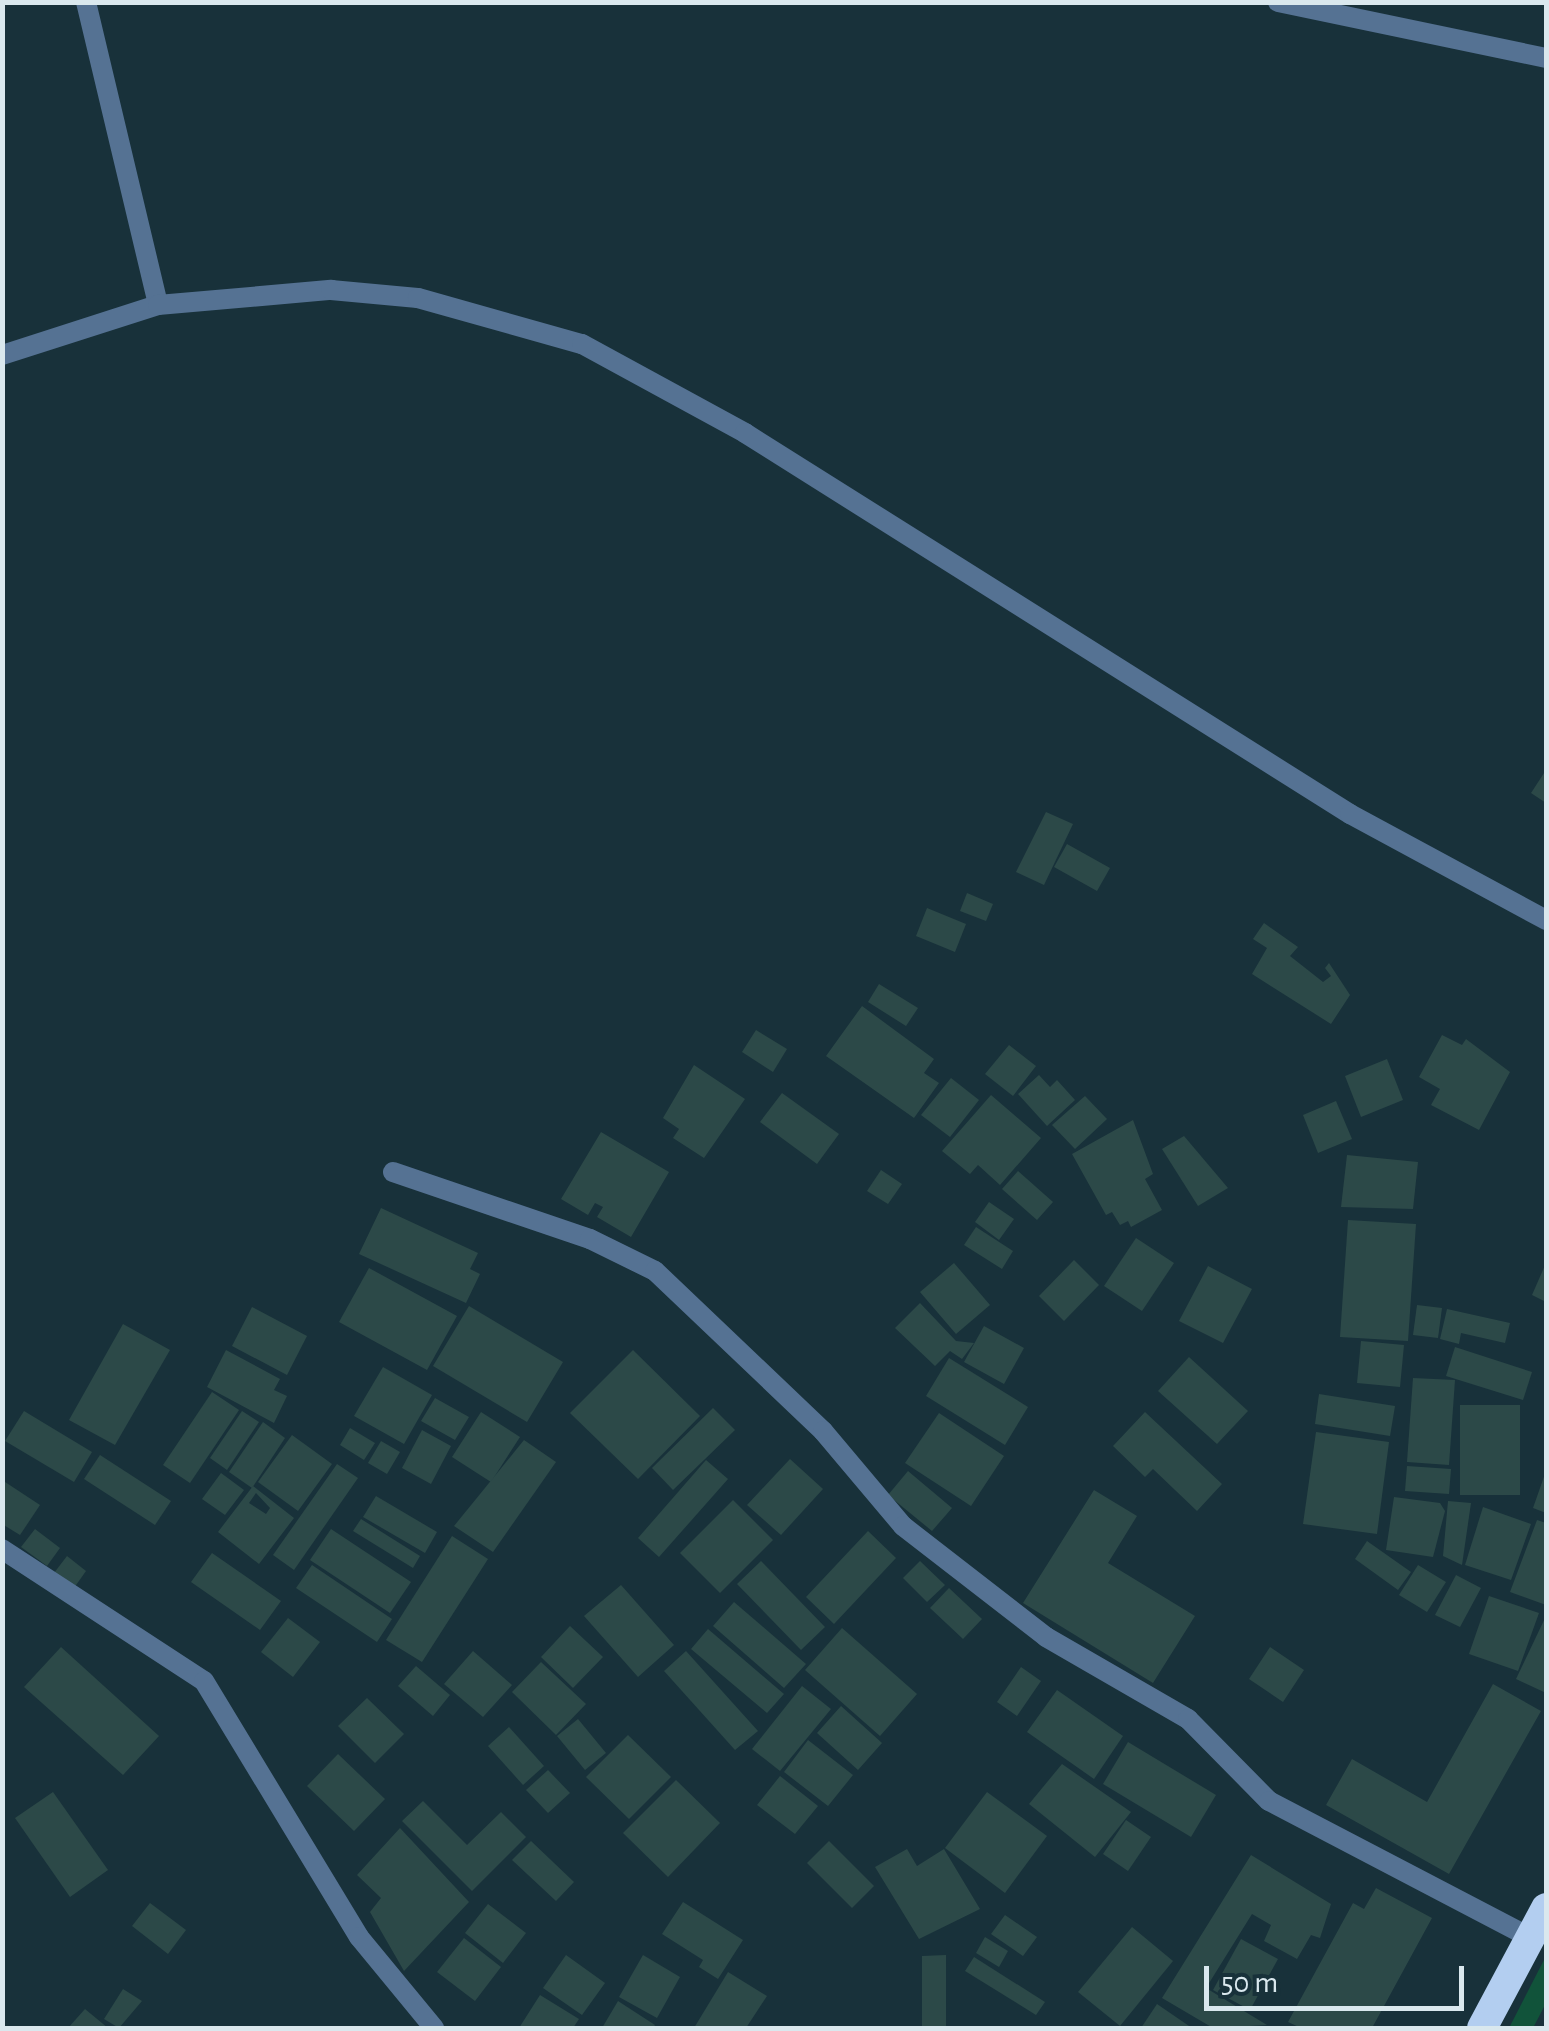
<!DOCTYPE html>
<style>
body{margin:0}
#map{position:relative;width:1549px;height:2031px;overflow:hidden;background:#18313a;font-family:"Alegreya Sans",sans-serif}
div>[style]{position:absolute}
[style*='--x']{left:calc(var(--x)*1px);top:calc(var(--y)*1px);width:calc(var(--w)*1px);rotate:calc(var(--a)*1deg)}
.green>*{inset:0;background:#11533a}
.building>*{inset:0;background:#2c4948}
.street>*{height:20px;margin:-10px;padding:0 10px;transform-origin:10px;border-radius:10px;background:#557293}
.highway>*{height:30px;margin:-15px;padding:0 15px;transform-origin:15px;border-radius:15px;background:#b3cef0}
span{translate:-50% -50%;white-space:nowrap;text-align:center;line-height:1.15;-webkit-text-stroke:8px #18313a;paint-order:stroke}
.frame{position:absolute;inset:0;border:5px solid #dae8ee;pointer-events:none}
.scale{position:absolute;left:1204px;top:1966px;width:260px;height:45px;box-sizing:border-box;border:5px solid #dae8ee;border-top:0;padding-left:12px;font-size:30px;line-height:35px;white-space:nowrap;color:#dae8ee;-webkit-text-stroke:8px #18313a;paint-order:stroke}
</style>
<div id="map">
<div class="green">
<i style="clip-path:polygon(1546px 1956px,1546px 2003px,1533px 2028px,1509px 2028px)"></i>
</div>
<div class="building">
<i style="clip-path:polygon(1546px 770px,1546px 803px,1531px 793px)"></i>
<i style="clip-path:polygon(1046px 812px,1073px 824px,1044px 885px,1016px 872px)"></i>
<i style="clip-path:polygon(1067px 844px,1110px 868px,1097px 891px,1054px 867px)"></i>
<i style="clip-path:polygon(967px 893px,993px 904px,986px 921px,960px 911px)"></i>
<i style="clip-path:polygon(927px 908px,966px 924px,955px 952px,916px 936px)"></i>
<i style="clip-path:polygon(1264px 923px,1298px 947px,1290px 956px,1323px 982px,1331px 976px,1325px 968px,1329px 963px,1350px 995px,1331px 1024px,1252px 974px,1267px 948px,1253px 939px)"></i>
<i style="clip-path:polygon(879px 984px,918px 1008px,906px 1026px,868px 1002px)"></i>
<i style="clip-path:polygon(862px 1006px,934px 1059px,924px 1073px,939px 1083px,914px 1118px,826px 1056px)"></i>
<i style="clip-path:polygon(756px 1030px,787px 1049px,773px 1072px,742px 1052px)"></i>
<i style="clip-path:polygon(1442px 1035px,1462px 1045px,1466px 1039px,1510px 1072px,1479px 1130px,1431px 1105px,1440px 1089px,1419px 1077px)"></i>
<i style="clip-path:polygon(1009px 1045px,1036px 1066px,1013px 1096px,985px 1074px)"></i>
<i style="clip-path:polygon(1387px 1059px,1403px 1100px,1361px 1117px,1345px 1076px)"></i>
<i style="clip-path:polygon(694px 1065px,745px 1099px,704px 1158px,673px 1138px,679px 1129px,663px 1118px)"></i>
<i style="clip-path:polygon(1039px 1075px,1050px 1087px,1057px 1080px,1075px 1100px,1047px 1126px,1018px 1094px)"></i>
<i style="clip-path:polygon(951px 1078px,979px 1100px,950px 1137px,921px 1115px)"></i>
<i style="clip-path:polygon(782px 1093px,839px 1134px,817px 1164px,760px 1122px)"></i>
<i style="clip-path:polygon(991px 1095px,1041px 1138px,1000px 1185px,978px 1165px,970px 1174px,942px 1151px)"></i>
<i style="clip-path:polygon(1085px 1096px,1107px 1119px,1075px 1149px,1052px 1125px)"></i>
<i style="clip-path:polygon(1336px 1101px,1352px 1139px,1318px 1153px,1303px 1115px)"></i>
<i style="clip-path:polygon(1133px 1120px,1153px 1174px,1145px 1179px,1162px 1210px,1131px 1227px,1128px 1221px,1120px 1225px,1112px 1212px,1106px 1215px,1072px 1154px)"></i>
<i style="clip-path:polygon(601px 1132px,669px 1172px,631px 1237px,597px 1217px,603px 1207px,595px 1203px,588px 1215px,561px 1199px)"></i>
<i style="clip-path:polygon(1184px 1136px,1228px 1188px,1198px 1206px,1162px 1149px)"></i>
<i style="clip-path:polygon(1347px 1155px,1418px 1162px,1413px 1209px,1341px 1207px)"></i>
<i style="clip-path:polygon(881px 1170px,902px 1184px,888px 1204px,867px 1191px)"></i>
<i style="clip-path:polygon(1018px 1171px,1053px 1202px,1037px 1220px,1002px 1189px)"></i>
<i style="clip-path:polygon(989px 1202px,1014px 1219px,999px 1240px,975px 1222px)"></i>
<i style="clip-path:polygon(381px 1208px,478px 1253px,470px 1269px,480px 1274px,466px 1303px,359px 1254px)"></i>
<i style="clip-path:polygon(1348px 1220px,1416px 1224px,1408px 1341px,1340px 1337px)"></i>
<i style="clip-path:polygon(976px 1227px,1013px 1251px,1002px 1269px,964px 1245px)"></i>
<i style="clip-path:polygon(1136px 1238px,1174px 1263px,1142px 1311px,1104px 1286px)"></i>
<i style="clip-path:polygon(1074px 1260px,1099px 1285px,1064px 1321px,1039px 1296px)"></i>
<i style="clip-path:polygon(954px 1263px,990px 1305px,956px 1334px,920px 1292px)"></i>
<i style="clip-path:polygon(1546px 1263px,1546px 1302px,1532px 1295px)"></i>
<i style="clip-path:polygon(1208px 1266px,1252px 1289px,1223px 1343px,1179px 1321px)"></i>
<i style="clip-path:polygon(369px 1268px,457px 1316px,427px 1370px,339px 1322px)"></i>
<i style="clip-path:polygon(920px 1303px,956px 1341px,974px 1343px,962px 1359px,950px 1351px,935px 1366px,895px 1328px)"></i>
<i style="clip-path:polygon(1417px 1305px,1442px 1308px,1438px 1338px,1413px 1335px)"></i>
<i style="clip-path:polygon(469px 1306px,563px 1362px,527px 1422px,433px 1366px)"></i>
<i style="clip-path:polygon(252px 1307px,307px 1336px,287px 1375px,232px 1346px)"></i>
<i style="clip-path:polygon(1447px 1309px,1510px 1323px,1505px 1343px,1461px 1333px,1459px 1344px,1440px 1339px)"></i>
<i style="clip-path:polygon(123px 1324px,170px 1350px,115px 1445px,69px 1420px)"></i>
<i style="clip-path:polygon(984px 1326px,1024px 1348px,1004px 1384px,964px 1362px)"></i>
<i style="clip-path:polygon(1361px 1341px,1404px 1345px,1400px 1387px,1357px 1383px)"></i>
<i style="clip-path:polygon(1455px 1347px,1532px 1372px,1523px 1400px,1446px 1376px)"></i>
<i style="clip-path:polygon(226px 1350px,280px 1379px,274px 1390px,287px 1396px,274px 1423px,207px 1387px)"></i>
<i style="clip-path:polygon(633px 1350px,700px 1416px,638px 1479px,570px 1413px)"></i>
<i style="clip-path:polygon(1189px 1357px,1248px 1411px,1217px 1444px,1158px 1391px)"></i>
<i style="clip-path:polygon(949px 1358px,1028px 1407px,1005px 1445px,926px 1396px)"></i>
<i style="clip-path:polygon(383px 1367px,432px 1395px,404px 1444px,354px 1416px)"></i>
<i style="clip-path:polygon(1413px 1378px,1455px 1380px,1449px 1465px,1407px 1462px)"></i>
<i style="clip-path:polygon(212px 1392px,239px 1410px,190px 1483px,163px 1465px)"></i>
<i style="clip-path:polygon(1319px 1394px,1395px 1406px,1390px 1436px,1315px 1424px)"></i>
<i style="clip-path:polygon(435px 1398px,469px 1417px,455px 1440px,421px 1421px)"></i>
<i style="clip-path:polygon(1460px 1405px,1520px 1405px,1520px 1495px,1460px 1495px)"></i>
<i style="clip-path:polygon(713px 1408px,735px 1430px,673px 1490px,652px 1468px)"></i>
<i style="clip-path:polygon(24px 1411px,92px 1452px,74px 1482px,5px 1441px)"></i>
<i style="clip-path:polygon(242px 1411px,259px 1422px,227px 1470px,210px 1458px)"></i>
<i style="clip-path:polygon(481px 1412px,520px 1437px,491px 1482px,452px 1457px)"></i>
<i style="clip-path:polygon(1145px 1412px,1222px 1484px,1197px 1511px,1153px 1469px,1145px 1477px,1113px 1446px)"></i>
<i style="clip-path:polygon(939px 1413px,1004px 1456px,971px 1506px,905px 1463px)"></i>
<i style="clip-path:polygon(263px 1422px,285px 1438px,252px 1488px,229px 1472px)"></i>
<i style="clip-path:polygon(350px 1428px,375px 1443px,364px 1460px,340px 1445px)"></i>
<i style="clip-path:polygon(422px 1430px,451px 1446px,431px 1484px,402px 1468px)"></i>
<i style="clip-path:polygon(1316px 1432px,1389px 1442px,1377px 1534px,1303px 1524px)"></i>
<i style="clip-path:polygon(292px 1435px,332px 1464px,298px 1511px,258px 1482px)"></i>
<i style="clip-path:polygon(524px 1440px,556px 1462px,493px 1552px,454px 1526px)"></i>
<i style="clip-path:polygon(381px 1441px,400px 1452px,387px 1474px,368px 1463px)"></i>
<i style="clip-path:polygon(100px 1455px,171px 1501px,155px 1525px,84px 1479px)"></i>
<i style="clip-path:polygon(790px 1459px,823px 1489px,781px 1535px,747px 1505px)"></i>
<i style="clip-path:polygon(706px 1460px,728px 1479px,659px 1557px,638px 1538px)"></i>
<i style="clip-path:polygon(337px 1464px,358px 1478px,294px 1570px,273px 1555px)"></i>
<i style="clip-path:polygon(1407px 1466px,1451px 1469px,1449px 1494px,1405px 1491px)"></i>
<i style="clip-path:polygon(908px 1471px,952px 1508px,932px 1531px,888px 1495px)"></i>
<i style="clip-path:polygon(1546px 1471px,1546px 1513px,1533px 1508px)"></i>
<i style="clip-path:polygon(221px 1473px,244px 1490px,225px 1515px,202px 1499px)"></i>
<i style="clip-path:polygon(2px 1480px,40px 1505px,20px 1535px,2px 1524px)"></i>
<i style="clip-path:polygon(evenodd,253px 1486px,294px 1518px,259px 1564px,218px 1532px,253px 1486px,256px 1493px,270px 1508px,266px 1514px,249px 1503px,256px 1493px)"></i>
<i style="clip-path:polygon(1094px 1490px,1137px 1516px,1108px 1563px,1195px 1616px,1153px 1683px,1023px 1603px)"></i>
<i style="clip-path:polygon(376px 1496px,437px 1532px,425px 1553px,363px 1517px)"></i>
<i style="clip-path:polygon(1394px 1497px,1440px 1503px,1445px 1511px,1433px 1557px,1386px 1550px)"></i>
<i style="clip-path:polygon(733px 1500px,773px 1540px,720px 1593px,680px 1553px)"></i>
<i style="clip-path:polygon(1448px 1501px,1471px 1503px,1462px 1565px,1443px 1556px)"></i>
<i style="clip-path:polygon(1483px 1507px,1531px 1524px,1511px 1580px,1465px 1565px)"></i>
<i style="clip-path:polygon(361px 1519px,420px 1556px,413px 1568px,353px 1531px)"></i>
<i style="clip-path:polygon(1537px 1520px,1546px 1523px,1546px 1605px,1510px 1592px)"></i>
<i style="clip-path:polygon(35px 1529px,60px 1548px,47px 1566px,21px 1547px)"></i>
<i style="clip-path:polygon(331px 1529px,411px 1582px,390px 1613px,310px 1560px)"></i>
<i style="clip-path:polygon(868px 1531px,896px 1558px,834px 1624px,806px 1597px)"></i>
<i style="clip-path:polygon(452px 1536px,488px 1559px,422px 1662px,386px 1640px)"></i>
<i style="clip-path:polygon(1367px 1541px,1411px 1572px,1398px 1590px,1355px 1559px)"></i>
<i style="clip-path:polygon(212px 1553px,281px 1601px,260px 1630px,191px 1582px)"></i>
<i style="clip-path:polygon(67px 1556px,86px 1571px,74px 1588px,54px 1573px)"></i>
<i style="clip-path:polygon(761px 1561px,825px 1627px,801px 1650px,737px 1584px)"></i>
<i style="clip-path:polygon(920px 1561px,945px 1585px,927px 1602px,903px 1578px)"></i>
<i style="clip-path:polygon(312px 1565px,392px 1619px,377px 1642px,296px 1588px)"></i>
<i style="clip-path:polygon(1418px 1565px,1446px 1582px,1427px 1612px,1399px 1595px)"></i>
<i style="clip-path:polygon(1456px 1575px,1481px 1588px,1460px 1627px,1435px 1615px)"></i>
<i style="clip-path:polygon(621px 1585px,674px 1645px,638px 1677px,584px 1616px)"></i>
<i style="clip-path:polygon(949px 1588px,982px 1619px,963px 1639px,930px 1608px)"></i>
<i style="clip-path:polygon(1489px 1596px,1539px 1613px,1518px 1671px,1469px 1654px)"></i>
<i style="clip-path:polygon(734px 1602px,806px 1664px,784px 1688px,713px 1626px)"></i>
<i style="clip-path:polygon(1546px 1616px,1546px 1693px,1516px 1679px)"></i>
<i style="clip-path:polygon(288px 1618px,320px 1642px,293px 1677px,261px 1652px)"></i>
<i style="clip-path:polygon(570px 1626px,603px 1657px,573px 1688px,541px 1657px)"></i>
<i style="clip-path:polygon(842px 1628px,917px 1694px,880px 1736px,805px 1670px)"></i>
<i style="clip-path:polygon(708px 1629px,784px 1694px,767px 1713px,691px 1649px)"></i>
<i style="clip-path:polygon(61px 1647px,159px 1736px,123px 1775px,24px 1687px)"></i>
<i style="clip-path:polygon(1270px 1647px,1304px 1670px,1283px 1702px,1249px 1679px)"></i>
<i style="clip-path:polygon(473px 1651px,512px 1685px,483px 1717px,444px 1684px)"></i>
<i style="clip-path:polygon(686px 1651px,758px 1731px,735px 1750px,664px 1671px)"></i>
<i style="clip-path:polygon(541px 1662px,586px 1704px,556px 1735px,512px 1692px)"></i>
<i style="clip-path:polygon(416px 1666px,450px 1695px,433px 1716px,398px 1686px)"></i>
<i style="clip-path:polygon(1021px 1667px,1041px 1681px,1017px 1716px,997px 1702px)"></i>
<i style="clip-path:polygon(1493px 1684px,1541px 1711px,1449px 1874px,1326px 1805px,1352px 1759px,1427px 1802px)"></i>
<i style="clip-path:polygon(802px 1686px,831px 1709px,780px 1771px,752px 1749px)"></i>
<i style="clip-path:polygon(1057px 1690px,1123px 1736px,1094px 1779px,1027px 1732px)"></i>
<i style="clip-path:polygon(367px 1698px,404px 1734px,375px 1763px,338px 1726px)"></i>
<i style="clip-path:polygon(841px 1706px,882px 1743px,858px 1770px,817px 1733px)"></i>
<i style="clip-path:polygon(578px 1719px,606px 1753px,585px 1770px,557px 1736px)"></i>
<i style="clip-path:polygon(509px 1727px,544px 1766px,523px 1785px,488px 1746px)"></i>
<i style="clip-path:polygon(628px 1735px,671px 1777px,629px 1819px,586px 1777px)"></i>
<i style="clip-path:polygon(808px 1740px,853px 1775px,828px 1806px,784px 1772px)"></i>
<i style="clip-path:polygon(1128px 1742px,1216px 1795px,1191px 1837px,1103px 1784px)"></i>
<i style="clip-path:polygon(338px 1754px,385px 1799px,354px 1831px,307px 1786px)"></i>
<i style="clip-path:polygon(1062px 1764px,1131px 1812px,1095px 1857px,1029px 1804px)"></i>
<i style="clip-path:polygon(548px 1770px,570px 1793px,548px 1813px,526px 1790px)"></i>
<i style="clip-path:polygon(780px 1776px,818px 1806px,795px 1834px,757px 1805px)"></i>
<i style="clip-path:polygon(676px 1780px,720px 1823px,668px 1877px,623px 1833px)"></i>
<i style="clip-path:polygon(53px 1792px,108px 1870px,70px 1897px,15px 1818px)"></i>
<i style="clip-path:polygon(987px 1792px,1047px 1836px,1005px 1893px,945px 1848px)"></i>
<i style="clip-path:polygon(423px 1801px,467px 1845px,501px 1812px,526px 1837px,472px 1891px,402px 1821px)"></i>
<i style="clip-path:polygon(1126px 1820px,1151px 1837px,1128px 1871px,1103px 1854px)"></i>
<i style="clip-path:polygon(400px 1828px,469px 1902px,404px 1971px,370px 1912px,381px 1898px,357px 1875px)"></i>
<i style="clip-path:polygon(531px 1841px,574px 1882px,556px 1901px,512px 1860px)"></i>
<i style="clip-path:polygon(829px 1841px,874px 1886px,852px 1908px,807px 1863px)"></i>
<i style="clip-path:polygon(907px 1849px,917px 1866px,944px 1849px,980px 1909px,919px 1939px,875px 1867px)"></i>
<i style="clip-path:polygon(1251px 1855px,1331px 1904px,1320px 1938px,1311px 1935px,1297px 1959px,1264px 1941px,1271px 1925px,1252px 1914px,1206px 1988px,1267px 2025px,1213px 2028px,1162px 1998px)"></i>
<i style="clip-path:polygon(1376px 1888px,1432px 1918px,1372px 2028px,1301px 2028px,1288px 2022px,1353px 1903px,1364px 1909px)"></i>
<i style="clip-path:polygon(683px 1902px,743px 1940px,718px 1979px,699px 1967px,703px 1960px,662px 1934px)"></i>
<i style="clip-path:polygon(150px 1903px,186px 1930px,168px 1954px,132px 1926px)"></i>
<i style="clip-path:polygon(488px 1904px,526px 1933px,503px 1963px,465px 1933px)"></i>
<i style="clip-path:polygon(1005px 1915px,1037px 1937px,1023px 1956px,991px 1934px)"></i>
<i style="clip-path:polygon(1132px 1927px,1173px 1961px,1120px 2026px,1078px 1992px)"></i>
<i style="clip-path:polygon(985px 1937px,1008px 1951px,999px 1967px,976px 1953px)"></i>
<i style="clip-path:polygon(464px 1938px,501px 1967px,475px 2001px,437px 1972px)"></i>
<i style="clip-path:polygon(1241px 1939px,1278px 1959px,1250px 2010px,1213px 1990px)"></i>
<i style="clip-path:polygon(566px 1955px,605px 1983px,582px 2015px,543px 1988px)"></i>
<i style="clip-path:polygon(643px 1955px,680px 1977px,657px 2018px,619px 1997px)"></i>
<i style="clip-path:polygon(946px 1955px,946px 2027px,922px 2027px,922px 1956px)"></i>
<i style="clip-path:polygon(974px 1957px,1045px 2002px,1036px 2015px,965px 1971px)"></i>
<i style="clip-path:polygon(728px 1972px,767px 1996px,746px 2028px,694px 2028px)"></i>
<i style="clip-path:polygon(123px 1989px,142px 2001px,119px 2028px,104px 2019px)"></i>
<i style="clip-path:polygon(540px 1995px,579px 2019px,573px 2028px,519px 2028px)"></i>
<i style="clip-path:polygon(618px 2001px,655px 2025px,653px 2028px,602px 2028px)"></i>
<i style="clip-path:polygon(1157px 2004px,1192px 2028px,1141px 2028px)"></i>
<i style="clip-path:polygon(85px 2009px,108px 2028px,68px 2028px)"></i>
</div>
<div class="street">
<i style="--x:86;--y:2;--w:311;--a:76.6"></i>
<i style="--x:1278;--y:2;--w:274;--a:11.8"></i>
<i style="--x:2;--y:355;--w:164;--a:-17.8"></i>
<i style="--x:158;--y:305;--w:174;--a:-5"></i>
<i style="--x:331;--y:290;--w:87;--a:5.3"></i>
<i style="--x:418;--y:298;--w:170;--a:15.7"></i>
<i style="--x:582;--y:344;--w:186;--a:28.6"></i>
<i style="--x:745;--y:433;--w:715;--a:32.2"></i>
<i style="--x:1350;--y:814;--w:223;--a:28.4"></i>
<i style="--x:393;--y:1172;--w:208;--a:18.8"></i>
<i style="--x:590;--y:1239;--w:72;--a:26.2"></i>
<i style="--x:655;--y:1271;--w:232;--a:43.6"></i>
<i style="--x:823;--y:1431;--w:124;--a:49.9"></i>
<i style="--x:903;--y:1526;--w:181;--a:37.8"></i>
<i style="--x:1046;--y:1637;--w:164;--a:30"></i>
<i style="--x:1188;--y:1719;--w:115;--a:45.4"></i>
<i style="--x:1269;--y:1801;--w:296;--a:27.6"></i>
<i style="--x:2;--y:1549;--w:241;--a:33.2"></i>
<i style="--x:204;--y:1681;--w:299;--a:58.8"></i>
<i style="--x:359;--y:1937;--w:118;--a:50.5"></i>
</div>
<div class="highway">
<i style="--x:1482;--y:2028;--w:136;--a:-61.9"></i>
</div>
<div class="frame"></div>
<div class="scale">50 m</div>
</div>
